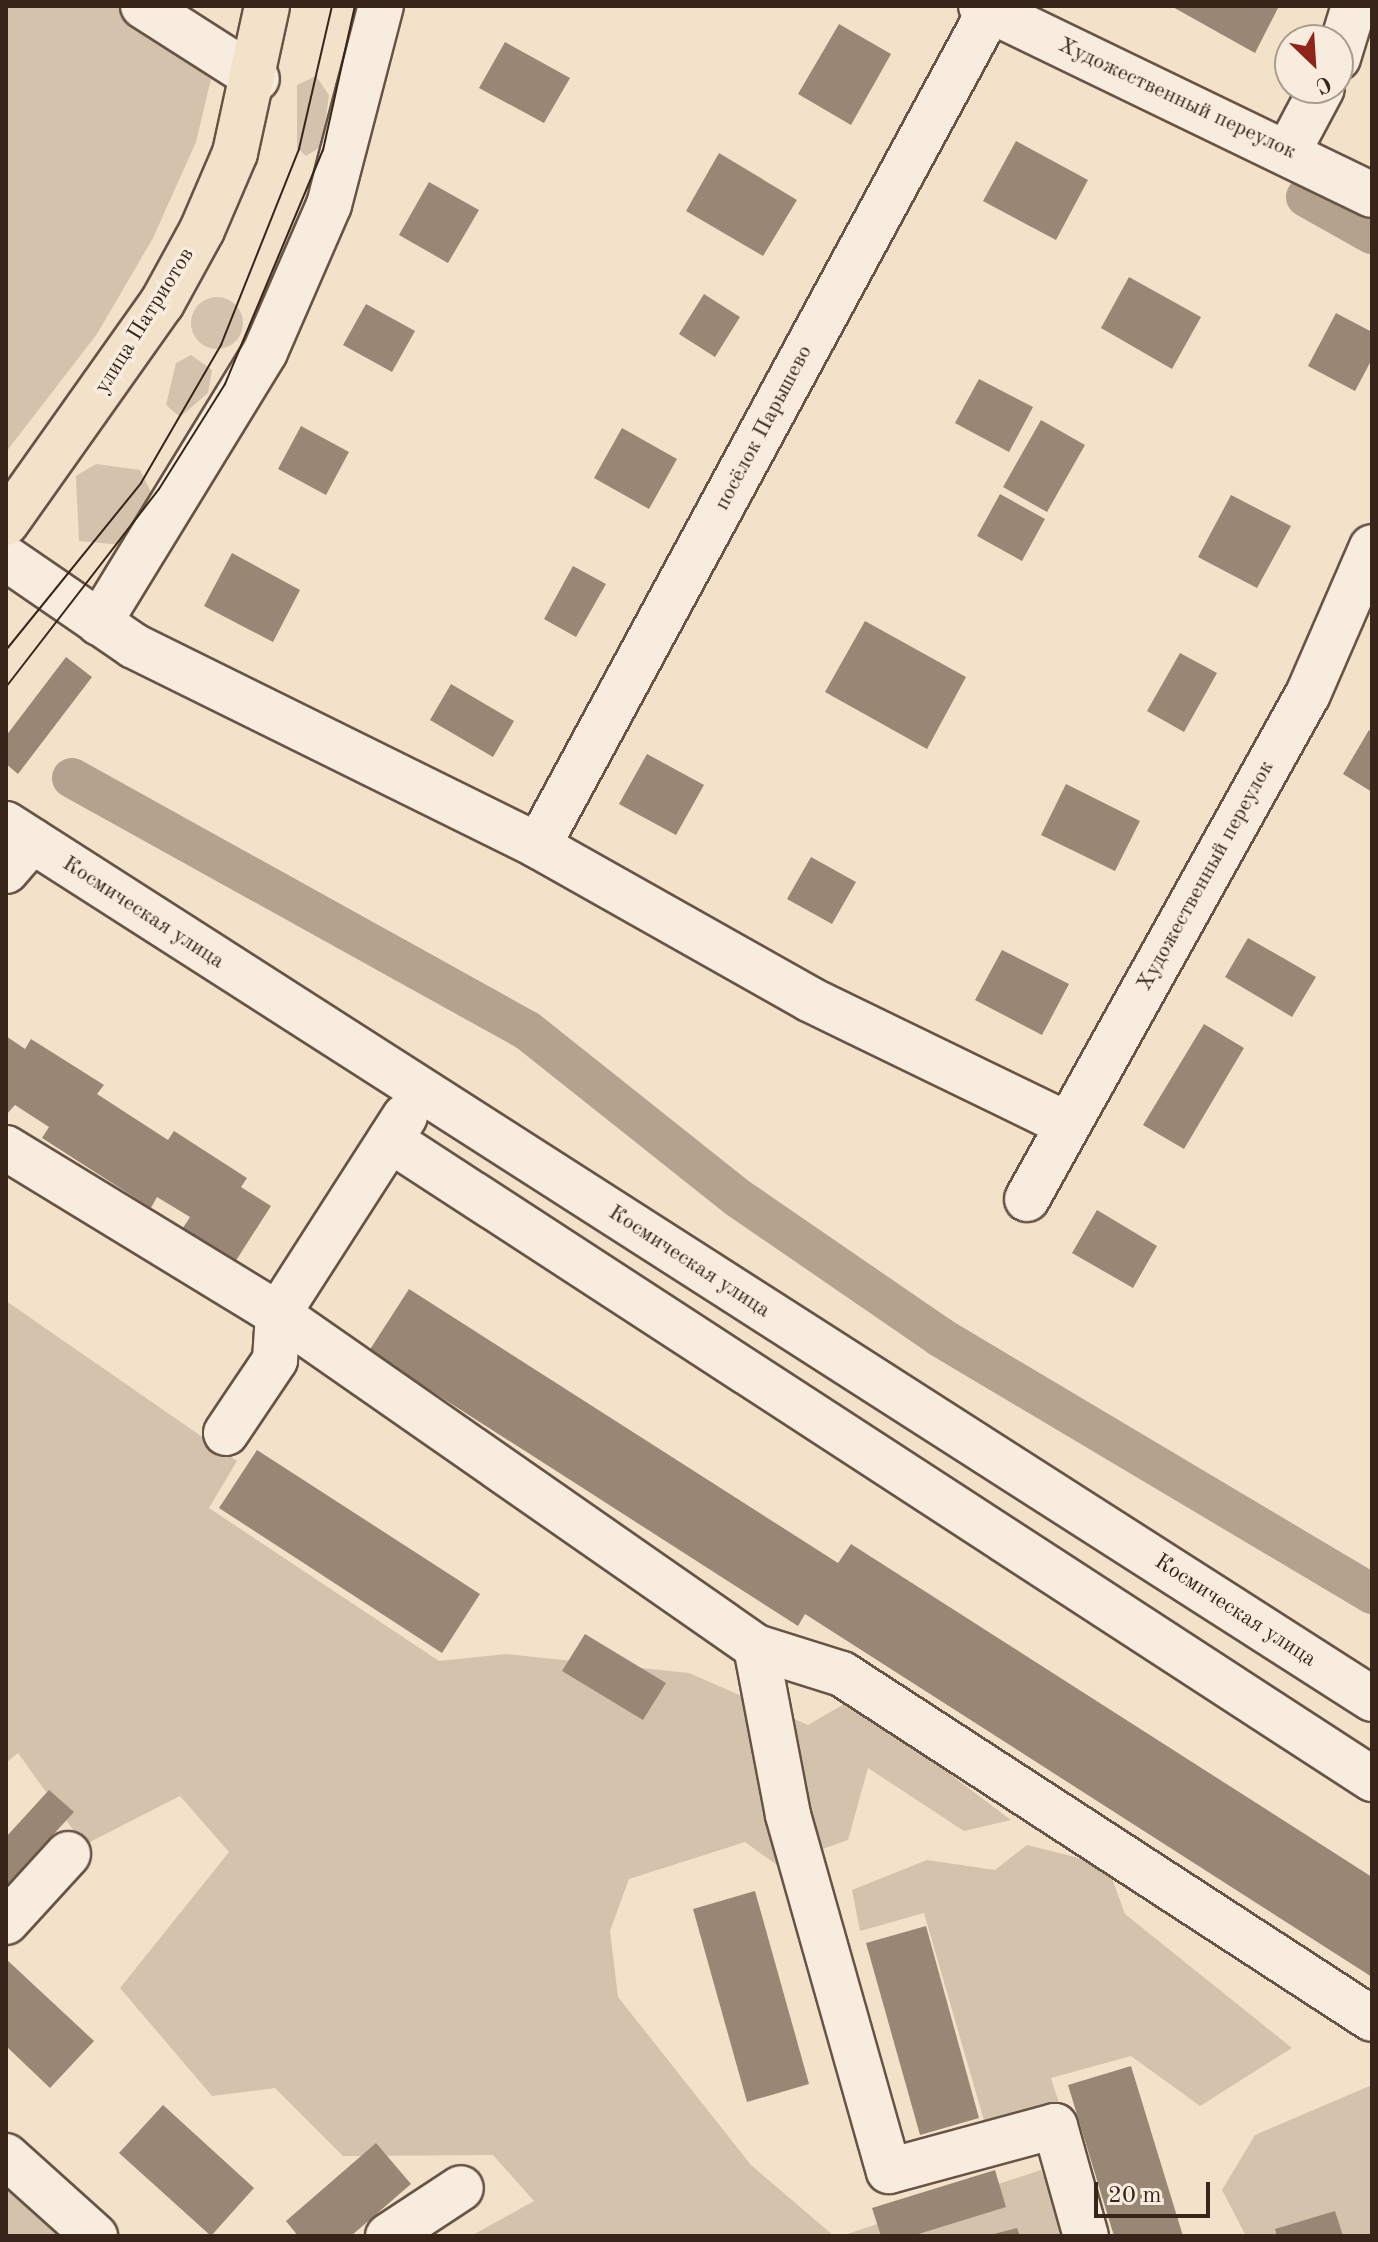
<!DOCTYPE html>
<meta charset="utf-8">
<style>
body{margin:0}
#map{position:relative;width:1378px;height:2242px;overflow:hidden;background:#f3e2ca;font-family:"Old Standard TT",serif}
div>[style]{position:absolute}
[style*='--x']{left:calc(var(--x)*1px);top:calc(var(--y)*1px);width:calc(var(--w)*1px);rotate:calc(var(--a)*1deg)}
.green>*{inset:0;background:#d3c2ac}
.round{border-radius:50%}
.canal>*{height:40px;margin:-20px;padding:0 20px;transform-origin:20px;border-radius:20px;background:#b3a28e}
.building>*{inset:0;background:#998776}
.roads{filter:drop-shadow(2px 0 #675446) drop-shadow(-2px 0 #675446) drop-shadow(0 2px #675446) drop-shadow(0 -2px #675446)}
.minor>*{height:44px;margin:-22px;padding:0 22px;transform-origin:22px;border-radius:22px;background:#f7ecdd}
.major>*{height:44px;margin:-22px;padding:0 22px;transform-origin:22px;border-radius:22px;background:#f3e2ca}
.tram>*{height:2px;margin:-1px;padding:0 1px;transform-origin:1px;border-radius:1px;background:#38251a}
span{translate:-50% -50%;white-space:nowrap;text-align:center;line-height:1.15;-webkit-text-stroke:7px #f7ecdd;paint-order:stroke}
.street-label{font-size:22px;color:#38251a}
.frame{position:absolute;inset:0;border:8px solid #38251a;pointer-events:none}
.north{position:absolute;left:1274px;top:24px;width:80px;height:80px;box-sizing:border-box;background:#f7ecdd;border:2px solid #ab9c8f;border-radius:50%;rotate:155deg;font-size:22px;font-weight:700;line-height:32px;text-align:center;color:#38251a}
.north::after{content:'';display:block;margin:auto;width:28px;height:36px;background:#8f2418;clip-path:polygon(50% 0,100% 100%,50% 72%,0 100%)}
.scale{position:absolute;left:1094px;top:2182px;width:116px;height:36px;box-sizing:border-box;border:4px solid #38251a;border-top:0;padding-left:10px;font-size:24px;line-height:28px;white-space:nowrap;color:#38251a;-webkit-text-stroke:6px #f7ecdd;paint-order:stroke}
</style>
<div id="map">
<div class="green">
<i style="clip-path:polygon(6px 6px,114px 6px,200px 61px,211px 79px,196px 142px,153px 238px,97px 334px,6px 452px)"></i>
<i style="clip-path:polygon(316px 76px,329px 95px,322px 146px,306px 156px,297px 148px,297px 85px)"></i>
<i class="round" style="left:191px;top:297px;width:52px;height:52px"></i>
<i style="clip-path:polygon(191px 355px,212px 370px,208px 393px,180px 417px,166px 405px,176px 363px)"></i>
<i style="clip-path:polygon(96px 464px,140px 470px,156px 502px,122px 545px,79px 541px,76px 476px)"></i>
<i style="clip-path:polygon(6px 1301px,237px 1461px,209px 1508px,439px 1661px,506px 1654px,689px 1673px,808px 1725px,851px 1700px,1011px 1820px,964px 1831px,868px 1768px,848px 1840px,777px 1865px,745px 1842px,629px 1879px,610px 1931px,618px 1997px,751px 2165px,834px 2236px,471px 2236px,534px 2201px,493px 2155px,343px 2156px,275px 2088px,212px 2096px,120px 1988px,229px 1852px,180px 1796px,84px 1845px,18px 1753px,6px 1763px)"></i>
<i style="clip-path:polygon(1027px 1845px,1107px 1865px,1125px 1914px,1292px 2048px,1200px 2106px,1131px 2056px,1051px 2078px,1072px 2143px,985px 2124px,924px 1913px,860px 1931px,852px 1890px,927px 1860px,995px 1870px)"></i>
<i style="clip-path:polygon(1372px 2085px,1372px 2236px,1246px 2236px,1222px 2190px,1255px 2135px)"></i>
<i style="clip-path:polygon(1041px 2170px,1068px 2236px,841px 2236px)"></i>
<i style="clip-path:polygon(6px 2177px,73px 2236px,6px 2236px)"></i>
</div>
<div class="canal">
<i style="--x:1306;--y:197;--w:76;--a:29.3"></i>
<i style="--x:72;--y:778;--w:521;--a:29.02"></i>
<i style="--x:528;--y:1031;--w:268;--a:38.5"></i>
<i style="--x:738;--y:1198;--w:245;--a:34.5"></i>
<i style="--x:940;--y:1337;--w:503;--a:30.75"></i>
</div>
<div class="building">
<i style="clip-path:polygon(1171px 6px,1279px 6px,1255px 53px)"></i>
<i style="clip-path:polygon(839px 24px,891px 54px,851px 125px,798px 94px)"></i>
<i style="clip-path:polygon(505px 42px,570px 78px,544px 123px,479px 88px)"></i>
<i style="clip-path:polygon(1016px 141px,1088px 180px,1056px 240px,983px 201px)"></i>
<i style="clip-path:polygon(719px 153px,797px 200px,763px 256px,686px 211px)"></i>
<i style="clip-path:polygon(429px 182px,479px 210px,448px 263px,399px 235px)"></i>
<i style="clip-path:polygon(1129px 277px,1201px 317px,1172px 369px,1101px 328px)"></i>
<i style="clip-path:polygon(704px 294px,740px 317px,715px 357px,679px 334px)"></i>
<i style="clip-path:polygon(366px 304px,415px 331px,392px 372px,343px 345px)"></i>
<i style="clip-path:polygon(1336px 313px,1372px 332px,1372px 359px,1355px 391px,1308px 366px)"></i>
<i style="clip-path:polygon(979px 379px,1033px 407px,1009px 452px,955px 423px)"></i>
<i style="clip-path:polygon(1041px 420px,1085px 445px,1047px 512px,1003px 487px)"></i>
<i style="clip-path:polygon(301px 426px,349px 452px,326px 495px,278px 469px)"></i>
<i style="clip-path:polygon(622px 428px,677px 459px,649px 509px,594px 478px)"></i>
<i style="clip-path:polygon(1000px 494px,1045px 519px,1022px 561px,977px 536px)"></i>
<i style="clip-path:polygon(1231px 495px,1291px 526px,1257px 588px,1198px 557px)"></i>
<i style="clip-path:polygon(232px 553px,300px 590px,273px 642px,204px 606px)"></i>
<i style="clip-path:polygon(573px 566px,606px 584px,576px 637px,544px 619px)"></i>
<i style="clip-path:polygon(865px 621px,966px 677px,927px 749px,825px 692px)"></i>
<i style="clip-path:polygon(1180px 653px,1217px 673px,1184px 732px,1147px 711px)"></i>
<i style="clip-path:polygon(66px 657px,92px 677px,18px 774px,6px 764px,6px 736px)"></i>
<i style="clip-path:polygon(451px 684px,514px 721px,493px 757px,430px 720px)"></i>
<i style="clip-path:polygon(1369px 730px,1372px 732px,1372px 792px,1343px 774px)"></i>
<i style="clip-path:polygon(647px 754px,704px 785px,676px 835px,619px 804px)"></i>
<i style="clip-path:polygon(1066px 784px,1140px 821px,1115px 871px,1041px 835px)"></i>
<i style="clip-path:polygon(811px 857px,856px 882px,832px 924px,787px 899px)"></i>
<i style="clip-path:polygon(1248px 938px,1316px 977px,1292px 1017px,1225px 977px)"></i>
<i style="clip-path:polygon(1002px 950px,1069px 984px,1042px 1035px,975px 1000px)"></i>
<i style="clip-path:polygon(1204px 1024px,1244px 1048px,1184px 1149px,1143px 1125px)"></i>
<i style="clip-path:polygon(6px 1036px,25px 1049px,31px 1039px,104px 1085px,97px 1094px,168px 1140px,174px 1131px,247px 1178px,241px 1187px,271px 1206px,235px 1262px,183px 1228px,190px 1217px,157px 1197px,151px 1208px,42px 1138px,49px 1127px,15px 1105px,6px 1115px)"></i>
<i style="clip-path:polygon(1097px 1210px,1157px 1246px,1133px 1288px,1072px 1253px)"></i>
<i style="clip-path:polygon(409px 1289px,838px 1563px,851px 1544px,1372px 1877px,1372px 1977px,805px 1614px,798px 1626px,369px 1351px)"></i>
<i style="clip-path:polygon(257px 1450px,480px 1594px,442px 1653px,219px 1508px)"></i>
<i style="clip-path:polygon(585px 1634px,666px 1683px,643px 1720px,562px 1671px)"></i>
<i style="clip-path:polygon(49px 1790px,74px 1812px,6px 1886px,6px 1837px)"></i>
<i style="clip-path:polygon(755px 1891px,809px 2084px,747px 2102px,693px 1909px)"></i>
<i style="clip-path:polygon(926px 1926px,979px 2118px,920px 2135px,866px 1943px)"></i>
<i style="clip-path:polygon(6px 1959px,94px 2041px,50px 2088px,6px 2046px)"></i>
<i style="clip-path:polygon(1131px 2066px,1183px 2236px,1114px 2236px,1068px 2085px)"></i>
<i style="clip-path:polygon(163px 2105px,254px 2188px,211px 2236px,119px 2153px)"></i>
<i style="clip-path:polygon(376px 2143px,411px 2184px,351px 2236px,298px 2236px,286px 2221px)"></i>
<i style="clip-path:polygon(995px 2170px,1006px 2207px,912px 2236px,881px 2236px,872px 2208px)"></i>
<i style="clip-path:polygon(1335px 2211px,1343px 2236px,1277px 2236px,1275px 2229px)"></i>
<i style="clip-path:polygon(1017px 2228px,1020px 2236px,990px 2236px,990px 2235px)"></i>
</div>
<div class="roads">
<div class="minor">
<i style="--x:143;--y:6;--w:135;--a:32.6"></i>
<i style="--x:981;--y:6;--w:434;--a:25.8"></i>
<i style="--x:1338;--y:58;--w:54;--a:-72.9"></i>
<i style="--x:1288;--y:152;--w:72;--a:-62"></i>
<i style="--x:6;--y:558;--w:155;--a:34.5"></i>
<i style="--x:134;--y:646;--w:451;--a:26.3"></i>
<i style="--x:538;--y:846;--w:311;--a:29.4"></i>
<i style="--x:809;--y:999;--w:287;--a:25.9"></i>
<i style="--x:99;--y:623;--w:318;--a:-58.5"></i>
<i style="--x:265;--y:352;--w:160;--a:-66.5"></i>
<i style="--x:329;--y:205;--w:206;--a:-75.4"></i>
<i style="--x:6;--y:824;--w:1622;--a:32.64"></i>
<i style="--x:538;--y:846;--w:950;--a:-61.6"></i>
<i style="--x:6;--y:871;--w:40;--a:-49"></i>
<i style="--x:390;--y:1140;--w:1172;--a:33.05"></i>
<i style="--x:6;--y:1148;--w:319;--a:31.4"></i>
<i style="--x:278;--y:1314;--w:583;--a:34.86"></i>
<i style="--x:756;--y:1647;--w:171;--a:79.2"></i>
<i style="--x:788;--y:1815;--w:370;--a:74.2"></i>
<i style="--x:889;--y:2171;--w:172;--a:-15.2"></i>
<i style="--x:1055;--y:2126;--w:114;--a:74.3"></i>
<i style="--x:1027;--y:1199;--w:578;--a:-60.91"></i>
<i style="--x:1308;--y:694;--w:160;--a:-66.5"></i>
<i style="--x:226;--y:1433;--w:88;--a:-56.1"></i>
<i style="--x:275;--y:1360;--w:46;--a:-86.3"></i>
<i style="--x:278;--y:1314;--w:235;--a:-57.3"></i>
<i style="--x:756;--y:1647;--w:90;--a:17.4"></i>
<i style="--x:842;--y:1674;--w:632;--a:33.06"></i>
<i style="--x:6;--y:1922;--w:92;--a:-47.6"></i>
<i style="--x:6;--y:2156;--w:120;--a:42"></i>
<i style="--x:388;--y:2236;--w:87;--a:-33.3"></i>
</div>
<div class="major">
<i style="--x:6;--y:523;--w:270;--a:-54.7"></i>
<i style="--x:162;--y:303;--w:83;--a:-61.3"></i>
<i style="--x:202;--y:230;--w:84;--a:-66.8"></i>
<i style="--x:235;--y:153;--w:150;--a:-77.7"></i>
</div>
</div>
<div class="tram">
<i style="--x:6;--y:650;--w:215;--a:-51"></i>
<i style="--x:141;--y:483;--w:160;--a:-59.9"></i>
<i style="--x:221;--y:345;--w:211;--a:-68.3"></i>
<i style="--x:299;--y:149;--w:147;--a:-77"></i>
<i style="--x:6;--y:687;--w:250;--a:-52.3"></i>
<i style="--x:159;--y:489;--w:124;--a:-57.8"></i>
<i style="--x:225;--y:384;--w:254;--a:-67.3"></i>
<i style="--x:323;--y:150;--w:148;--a:-77.5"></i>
</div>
<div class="street-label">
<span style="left:1177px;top:99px;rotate:25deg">Художественный переулок</span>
<span style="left:145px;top:321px;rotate:-58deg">улица Патриотов</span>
<span style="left:764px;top:428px;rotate:-62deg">посёлок Парышево</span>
<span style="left:1206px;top:876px;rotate:-61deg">Художественный переулок</span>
<span style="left:143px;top:913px;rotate:33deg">Космическая улица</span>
<span style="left:689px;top:1262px;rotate:33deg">Космическая улица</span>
<span style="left:1235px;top:1611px;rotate:33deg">Космическая улица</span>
</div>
<div class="frame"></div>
<div class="north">С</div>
<div class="scale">20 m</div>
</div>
